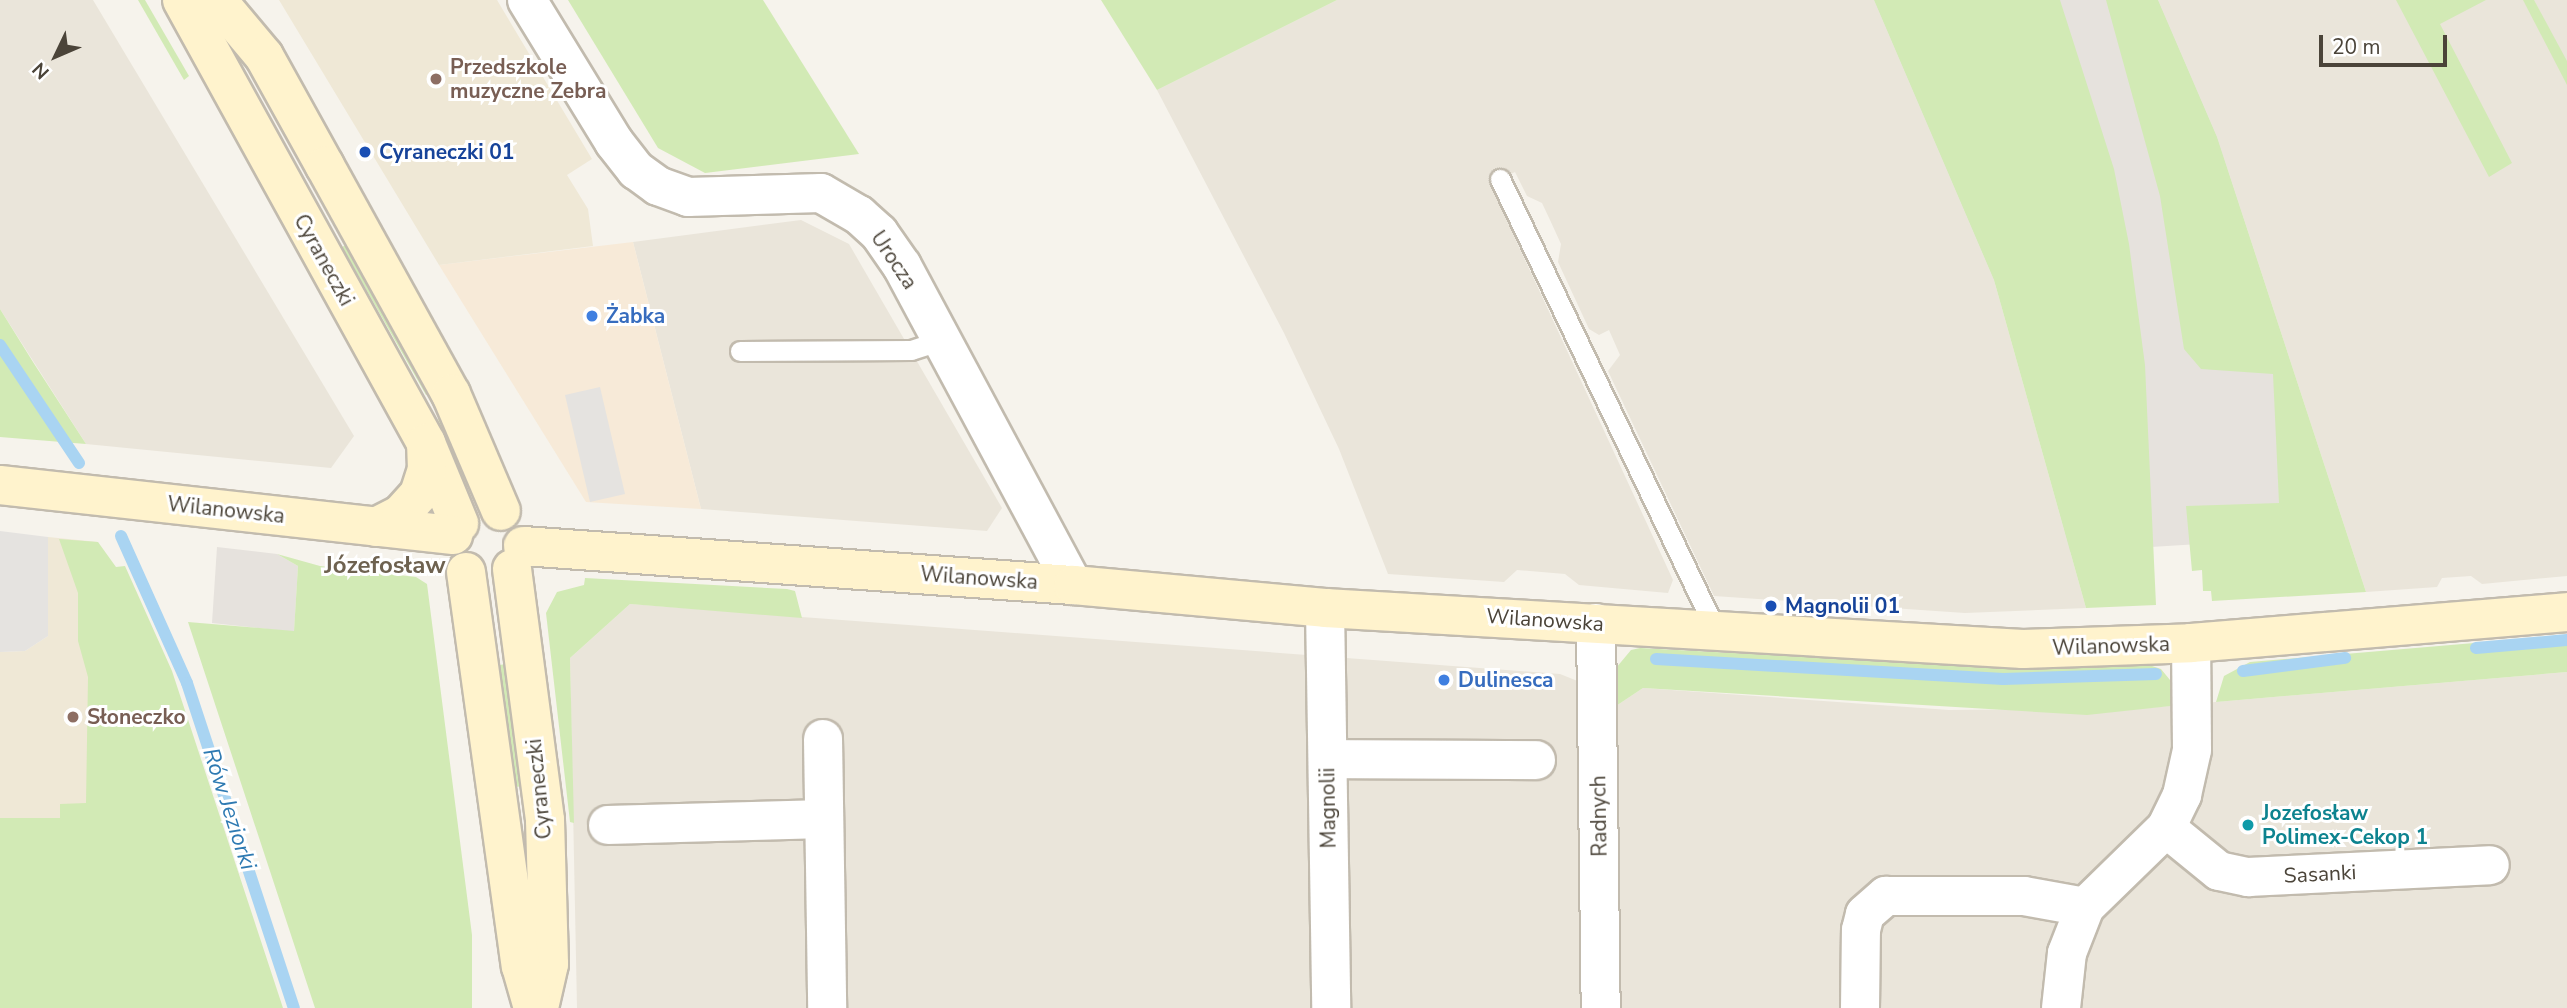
<!DOCTYPE html>
<meta charset="utf-8">
<style>
body{margin:0}
#map{position:relative;width:2567px;height:1008px;overflow:hidden;background:#f6f3ec;font-family:"Nunito Sans",sans-serif}
div>[style]{position:absolute}
[style*='--x']{left:calc(var(--x)*1px);top:calc(var(--y)*1px);width:calc(var(--w)*1px);rotate:calc(var(--a)*1deg)}
.residential>*{inset:0;background:#eae5da}
.commercial>*{inset:0;background:#f7ead8}
.industrial>*{inset:0;background:#e6e2dd}
.education>*{inset:0;background:#efe8d6}
.green>*{inset:0;background:#d2eab5}
.parking>*{inset:0;background:#e5e3e0}
.stream>*{height:12px;margin:-6px;padding:0 6px;transform-origin:6px;border-radius:6px;background:#a9d4f2}
.roads{filter:drop-shadow(2px 0 #c2bbae) drop-shadow(-2px 0 #c2bbae) drop-shadow(0 2px #c2bbae) drop-shadow(0 -2px #c2bbae)}
.lane>*{height:19px;margin:-9.5px;padding:0 9.5px;transform-origin:9.5px;border-radius:9.5px;background:#fff}
.street>*{height:38px;margin:-19px;padding:0 19px;transform-origin:19px;border-radius:19px;background:#fff}
.secondary>*{height:38px;margin:-19px;padding:0 19px;transform-origin:19px;border-radius:19px;background:#fff3cd}
.dots>*{width:19px;height:19px;translate:-50% -50%;box-sizing:border-box;border:4px solid #fff;border-radius:50%}
span{translate:-50% -50%;white-space:nowrap;text-align:center;line-height:1.15;-webkit-text-stroke:6px #fff;paint-order:stroke}
.education-label{font-size:21px;color:#785e54;font-weight:700}
.left{translate:0 -50%;text-align:left}
.transit-label{font-size:21px;color:#164399;font-weight:700}
.street-label{font-size:21px;color:#4b4439}
.shop-label{font-size:21px;color:#366cbe;font-weight:700}
.culture-label{font-size:21px;color:#0d838f;font-weight:700}
.water-label{font-size:23px;color:#2e7ab2;font-style:italic}
.quarter-label{font-size:24px;color:#6e6250;font-weight:700}
.north{position:absolute;left:21px;top:21px;width:70px;height:70px;-webkit-text-stroke:5px #fff;paint-order:stroke;rotate:226deg;font-size:19px;font-weight:700;line-height:28px;text-align:center;color:#4b4439}
.north::after{content:'';display:block;margin:auto;width:24px;height:32px;background:#4b4439;clip-path:polygon(50% 0,100% 100%,50% 72%,0 100%)}
.scale{position:absolute;left:2319px;top:35px;width:128px;height:32px;box-sizing:border-box;border:4px solid #4b4439;border-top:0;padding-left:9px;font-size:21px;line-height:24px;white-space:nowrap;color:#4b4439;-webkit-text-stroke:5px #fff;paint-order:stroke}
</style>
<div id="map">
<div class="residential">
<i style="clip-path:polygon(0 0,93px 0,354px 436px,331px 468px,86px 444px,0 309px)"></i>
<i style="clip-path:polygon(1337px 0,1874px 0,1994px 280px,2086px 608px,1965px 613px,1714px 596px,1608px 371px,1620px 355px,1609px 330px,1599px 335px,1589px 329px,1558px 262px,1561px 244px,1550px 220px,1542px 203px,1527px 196px,1515px 172px,1490px 184px,1673px 580px,1668px 593px,1579px 585px,1565px 574px,1517px 570px,1504px 582px,1388px 574px,1339px 449px,1284px 333px,1157px 90px)"></i>
<i style="clip-path:polygon(2158px 0,2567px 0,2567px 576px,2482px 584px,2471px 576px,2442px 578px,2437px 587px,2366px 592px,2217px 137px)"></i>
<i style="clip-path:polygon(801px 220px,849px 244px,1002px 508px,987px 531px,701px 509px,633px 242px)"></i>
<i style="clip-path:polygon(630px 604px,1560px 674px,1585px 684px,1589px 1008px,577px 1008px,570px 658px)"></i>
<i style="clip-path:polygon(2567px 672px,2567px 1008px,1617px 1008px,1613px 708px,1643px 688px,1949px 710px,2146px 708px)"></i>
</div>
<div class="commercial">
<i style="clip-path:polygon(633px 242px,701px 509px,586px 502px,439px 265px)"></i>
</div>
<div class="industrial">
<i style="clip-path:polygon(1874px 0,2158px 0,2217px 137px,2346px 535px,2070px 552px,2015px 343px,1994px 280px)"></i>
<i style="clip-path:polygon(217px 547px,277px 554px,298px 566px,294px 632px,212px 623px)"></i>
</div>
<div class="education">
<i style="clip-path:polygon(279px 0,497px 0,592px 159px,567px 175px,588px 209px,593px 246px,439px 265px)"></i>
<i style="clip-path:polygon(48px 537px,98px 542px,158px 781px,0 1008px,0 652px,25px 651px,48px 636px)"></i>
</div>
<div class="green">
<i style="clip-path:polygon(138px 0,145px 0,189px 76px,184px 80px)"></i>
<i style="clip-path:polygon(568px 0,763px 0,859px 154px,705px 173px,658px 148px)"></i>
<i style="clip-path:polygon(1101px 0,1337px 0,1157px 90px)"></i>
<i style="clip-path:polygon(1874px 0,2060px 0,2114px 169px,2129px 244px,2145px 365px,2156px 605px,2086px 608px,1994px 280px)"></i>
<i style="clip-path:polygon(2106px 0,2158px 0,2217px 137px,2366px 592px,2212px 601px,2211px 591px,2203px 591px,2202px 570px,2192px 571px,2186px 506px,2279px 503px,2273px 374px,2201px 369px,2184px 349px,2160px 196px)"></i>
<i style="clip-path:polygon(2396px 0,2486px 0,2440px 24px,2512px 163px,2489px 177px)"></i>
<i style="clip-path:polygon(2523px 0,2534px 0,2567px 61px,2567px 85px)"></i>
<i style="clip-path:polygon(348px 244px,432px 391px,426px 395px,342px 247px)"></i>
<i style="clip-path:polygon(0 309px,33px 362px,86px 444px,0 437px)"></i>
<i style="clip-path:polygon(444px 416px,473px 484px,466px 488px,438px 419px)"></i>
<i style="clip-path:polygon(59px 539px,98px 542px,116px 567px,125px 566px,172px 671px,283px 1008px,0 1008px,0 818px,60px 818px,60px 804px,86px 803px,88px 677px,78px 641px,78px 593px)"></i>
<i style="clip-path:polygon(277px 554px,320px 566px,416px 577px,427px 584px,472px 935px,472px 1008px,315px 1008px,188px 622px,294px 631px,298px 566px)"></i>
<i style="clip-path:polygon(585px 578px,787px 589px,795px 591px,802px 618px,630px 604px,570px 658px,574px 823px,570px 822px,546px 613px,557px 592px,584px 585px)"></i>
<i style="clip-path:polygon(2567px 635px,2567px 672px,2216px 702px,2224px 676px,2250px 662px)"></i>
<i style="clip-path:polygon(1640px 648px,2014px 668px,2149px 665px,2161px 669px,2170px 680px,2180px 705px,2087px 715px,1643px 688px,1613px 708px,1616px 668px,1631px 650px)"></i>
<i style="clip-path:polygon(507px 664px,523px 786px,516px 787px,499px 665px)"></i>
</div>
<div class="parking">
<i style="clip-path:polygon(600px 387px,625px 494px,590px 502px,565px 395px)"></i>
<i style="clip-path:polygon(0 531px,48px 537px,48px 636px,25px 651px,0 652px)"></i>
</div>
<div class="stream">
<i style="--x:0;--y:345;--w:142;--a:56.2"></i>
<i style="--x:121;--y:536;--w:161;--a:65.8"></i>
<i style="--x:187;--y:683;--w:342;--a:71.8"></i>
<i style="--x:2476;--y:648;--w:91;--a:-5"></i>
<i style="--x:1656;--y:659;--w:348;--a:3.3"></i>
<i style="--x:2003;--y:679;--w:153;--a:-1.9"></i>
<i style="--x:2243;--y:671;--w:103;--a:-7.3"></i>
</div>
<div class="roads">
<div class="lane">
<i style="--x:1500;--y:179;--w:503;--a:64.45"></i>
<i style="--x:740;--y:351;--w:171;--a:-0.3"></i>
<i style="--x:911;--y:350;--w:32;--a:-18"></i>
</div>
<div class="street">
<i style="--x:527;--y:0;--w:167;--a:58.5"></i>
<i style="--x:614;--y:142;--w:36;--a:52"></i>
<i style="--x:636;--y:170;--w:27;--a:36"></i>
<i style="--x:658;--y:186;--w:32;--a:20"></i>
<i style="--x:688;--y:197;--w:133;--a:-1.7"></i>
<i style="--x:821;--y:193;--w:44;--a:30.1"></i>
<i style="--x:859;--y:215;--w:27;--a:42"></i>
<i style="--x:879;--y:233;--w:40;--a:55.1"></i>
<i style="--x:902;--y:266;--w:362;--a:61.8"></i>
<i style="--x:1325;--y:608;--w:400;--a:89.1"></i>
<i style="--x:1596;--y:623;--w:385;--a:89.3"></i>
<i style="--x:823;--y:739;--w:269;--a:89.1"></i>
<i style="--x:1328;--y:759;--w:208;--a:0.3"></i>
<i style="--x:608;--y:825;--w:216;--a:-1.6"></i>
<i style="--x:2166;--y:828;--w:68;--a:39.1"></i>
<i style="--x:2219;--y:871;--w:30;--a:12"></i>
<i style="--x:2248;--y:877;--w:242;--a:-2.8"></i>
<i style="--x:1860;--y:1008;--w:78;--a:-89.3"></i>
<i style="--x:1861;--y:930;--w:16;--a:-76"></i>
<i style="--x:1865;--y:914;--w:28;--a:-41"></i>
<i style="--x:1886;--y:896;--w:138;--a:0"></i>
<i style="--x:2024;--y:896;--w:62;--a:10.2"></i>
<i style="--x:2061;--y:1008;--w:55;--a:-83.8"></i>
<i style="--x:2067;--y:953;--w:49;--a:-68.6"></i>
<i style="--x:2085;--y:907;--w:113;--a:-44.3"></i>
<i style="--x:2166;--y:828;--w:37;--a:-64"></i>
<i style="--x:2182;--y:795;--w:46;--a:-77.5"></i>
<i style="--x:2192;--y:750;--w:107;--a:-90.5"></i>
</div>
<div class="secondary">
<i style="--x:182;--y:0;--w:506;--a:61.15"></i>
<i style="--x:426;--y:443;--w:87;--a:67.6"></i>
<i style="--x:217;--y:0;--w:73;--a:50"></i>
<i style="--x:264;--y:56;--w:126;--a:61"></i>
<i style="--x:325;--y:166;--w:260;--a:61.1"></i>
<i style="--x:451;--y:394;--w:127;--a:66.9"></i>
<i style="--x:0;--y:485;--w:456;--a:6.3"></i>
<i style="--x:376;--y:527;--w:28;--a:-27"></i>
<i style="--x:401;--y:514;--w:27;--a:-48"></i>
<i style="--x:419;--y:494;--w:25;--a:-72"></i>
<i style="--x:427;--y:470;--w:26;--a:-92"></i>
<i style="--x:523;--y:546;--w:551;--a:4.06"></i>
<i style="--x:1073;--y:585;--w:253;--a:5.2"></i>
<i style="--x:1325;--y:608;--w:699;--a:3.36"></i>
<i style="--x:2023;--y:649;--w:168;--a:-2"></i>
<i style="--x:2191;--y:643;--w:377;--a:-4.7"></i>
<i style="--x:512;--y:569;--w:253;--a:82.5"></i>
<i style="--x:545;--y:820;--w:144;--a:88.4"></i>
<i style="--x:549;--y:964;--w:45;--a:102.8"></i>
<i style="--x:466;--y:572;--w:398;--a:82.1"></i>
<i style="--x:521;--y:966;--w:44;--a:74.1"></i>
</div>
</div>
<div class="dots">
<i style="left:436px;top:79px;background:#8d6e63"></i>
<i style="left:365px;top:152px;background:#1a4fb4"></i>
<i style="left:592px;top:316px;background:#3f7fe0"></i>
<i style="left:1771px;top:606px;background:#1a4fb4"></i>
<i style="left:1444px;top:680px;background:#3f7fe0"></i>
<i style="left:73px;top:717px;background:#8d6e63"></i>
<i style="left:2248px;top:825px;background:#0f9aa8"></i>
</div>
<div class="education-label">
<span class="left" style="left:450px;top:79px">Przedszkole<br>muzyczne Zebra</span>
<span class="left" style="left:87px;top:717px">Słoneczko</span>
</div>
<div class="transit-label">
<span class="left" style="left:379px;top:152px">Cyraneczki 01</span>
<span class="left" style="left:1785px;top:606px">Magnolii 01</span>
</div>
<div class="street-label">
<span style="left:324px;top:260px;rotate:61deg">Cyraneczki</span>
<span style="left:894px;top:260px;rotate:56deg">Urocza</span>
<span style="left:226px;top:510px;rotate:6deg">Wilanowska</span>
<span style="left:979px;top:578px;rotate:4deg">Wilanowska</span>
<span style="left:1545px;top:620px;rotate:4deg">Wilanowska</span>
<span style="left:2111px;top:646px;rotate:-2deg">Wilanowska</span>
<span style="left:539px;top:789px;rotate:-96deg">Cyraneczki</span>
<span style="left:1328px;top:808px;rotate:-91deg">Magnolii</span>
<span style="left:1599px;top:816px;rotate:-91deg">Radnych</span>
<span style="left:2320px;top:874px;rotate:-3deg">Sasanki</span>
</div>
<div class="shop-label">
<span class="left" style="left:606px;top:316px">Żabka</span>
<span class="left" style="left:1458px;top:680px">Dulinesca</span>
</div>
<div class="culture-label">
<span class="left" style="left:2262px;top:825px">Jozefosław<br>Polimex-Cekop 1</span>
</div>
<div class="water-label">
<span style="left:229px;top:809px;rotate:72deg">Rów Jeziorki</span>
</div>
<div class="quarter-label">
<span style="left:385px;top:566px">Józefosław</span>
</div>
<div class="north">N</div>
<div class="scale">20 m</div>
</div>
